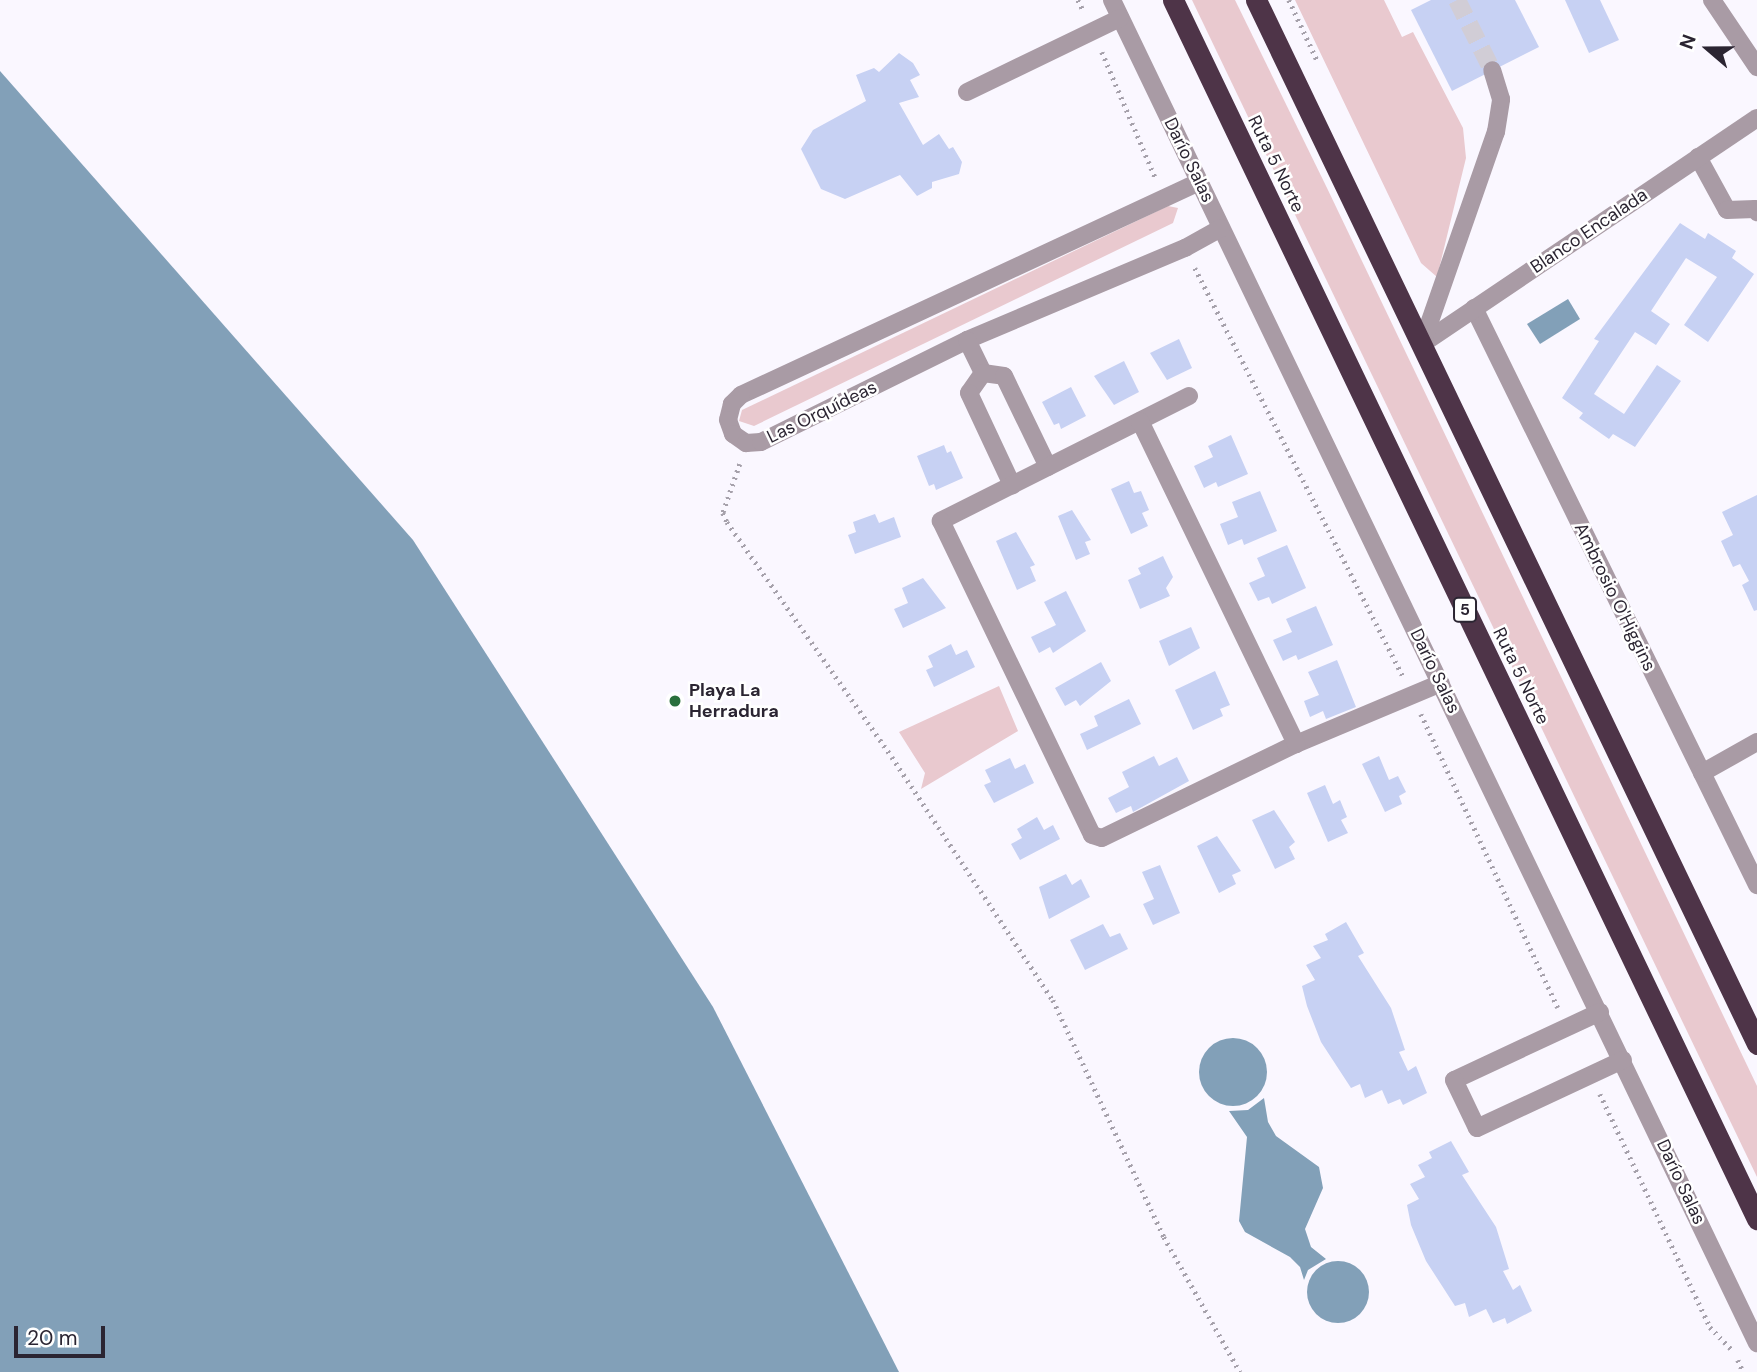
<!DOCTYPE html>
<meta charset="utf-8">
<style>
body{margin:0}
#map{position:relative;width:1757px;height:1372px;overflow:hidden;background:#faf7ff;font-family:"DM Sans",sans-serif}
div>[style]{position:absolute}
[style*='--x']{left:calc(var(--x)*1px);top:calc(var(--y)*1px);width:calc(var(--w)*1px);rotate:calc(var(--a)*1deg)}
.green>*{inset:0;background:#e9c9cf}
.water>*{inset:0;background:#82a0b8}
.round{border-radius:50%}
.building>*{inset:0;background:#c7d1f3}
.minor-tunnel>*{height:18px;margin-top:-9px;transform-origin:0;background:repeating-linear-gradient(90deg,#d1cdd6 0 18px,transparent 0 27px)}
.path>*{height:4.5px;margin-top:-2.25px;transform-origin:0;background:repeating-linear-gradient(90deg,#a6a1ab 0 2px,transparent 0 7px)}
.minor>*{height:18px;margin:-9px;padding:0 9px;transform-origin:9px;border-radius:9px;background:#a99ba5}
.highway>*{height:21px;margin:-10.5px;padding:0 10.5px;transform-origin:10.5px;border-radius:10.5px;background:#4e3448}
.dots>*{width:19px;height:19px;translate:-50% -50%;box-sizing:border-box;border:4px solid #fff;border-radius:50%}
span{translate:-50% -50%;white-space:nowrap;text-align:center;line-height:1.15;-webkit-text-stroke:5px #fff;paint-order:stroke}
.shield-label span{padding:2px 5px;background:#fff;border:2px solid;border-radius:5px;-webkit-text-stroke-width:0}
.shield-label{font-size:16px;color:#2b2532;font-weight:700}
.street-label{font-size:18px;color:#2b2532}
.poi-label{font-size:18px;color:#2b2532;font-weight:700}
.left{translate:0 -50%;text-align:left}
.north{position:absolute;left:1673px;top:14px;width:70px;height:70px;-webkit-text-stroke:5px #fff;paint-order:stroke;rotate:290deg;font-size:19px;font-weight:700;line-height:28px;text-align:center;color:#2b2532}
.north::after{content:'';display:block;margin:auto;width:24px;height:32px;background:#2b2532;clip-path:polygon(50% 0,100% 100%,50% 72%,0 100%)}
.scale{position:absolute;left:14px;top:1326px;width:91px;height:32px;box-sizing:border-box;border:4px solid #2b2532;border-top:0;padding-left:9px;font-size:21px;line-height:24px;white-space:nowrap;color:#2b2532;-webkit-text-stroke:5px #fff;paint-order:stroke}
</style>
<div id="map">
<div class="green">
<i style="clip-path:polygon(1192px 0,1235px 0,1327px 188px,1757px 1086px,1757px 1177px)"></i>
<i style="clip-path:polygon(1295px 0,1384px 0,1402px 37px,1413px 32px,1463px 128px,1466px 158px,1437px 277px,1421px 263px)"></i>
<i style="clip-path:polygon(1168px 206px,1178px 208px,1173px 223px,754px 426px,739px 421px,742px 410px)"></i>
<i style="clip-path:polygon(999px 686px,1018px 731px,921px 789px,925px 773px,899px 732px)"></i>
</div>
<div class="water">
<i style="clip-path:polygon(0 71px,413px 540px,713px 1007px,899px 1372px,0 1372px)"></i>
<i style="clip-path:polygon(1568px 299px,1580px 319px,1540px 344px,1527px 324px)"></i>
<i class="round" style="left:1199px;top:1038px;width:68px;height:68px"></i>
<i style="clip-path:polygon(1264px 1098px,1268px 1122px,1276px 1136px,1319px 1167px,1323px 1188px,1305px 1229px,1311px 1247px,1326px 1259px,1308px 1270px,1304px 1280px,1300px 1267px,1290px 1257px,1245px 1232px,1239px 1221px,1247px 1137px,1229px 1111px,1248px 1110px)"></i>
<i class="round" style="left:1307px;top:1261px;width:62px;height:62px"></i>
</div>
<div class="building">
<i style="clip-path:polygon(1431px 0,1515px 0,1539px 47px,1452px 91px,1411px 10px)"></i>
<i style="clip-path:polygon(1565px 0,1600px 0,1619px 40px,1589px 53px)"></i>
<i style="clip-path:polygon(899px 53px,913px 63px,920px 75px,910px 80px,919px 97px,899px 103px,923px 145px,939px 134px,949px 149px,953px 147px,962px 162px,959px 174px,932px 182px,932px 188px,917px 196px,900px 175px,845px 199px,821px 189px,801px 149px,813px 130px,866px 101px,856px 75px,874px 68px,879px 72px)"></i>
<i style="clip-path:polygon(1680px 223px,1705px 239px,1708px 233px,1736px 251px,1732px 258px,1754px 274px,1708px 342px,1684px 325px,1717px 277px,1686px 258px,1651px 311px,1670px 324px,1656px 345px,1635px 332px,1594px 394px,1624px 414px,1657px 365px,1681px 381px,1635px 447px,1613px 434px,1609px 439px,1579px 418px,1583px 413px,1562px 398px,1599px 341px,1594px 339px)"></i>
<i style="clip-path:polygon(1179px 339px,1192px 368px,1167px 380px,1150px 353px)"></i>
<i style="clip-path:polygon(1124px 361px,1139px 392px,1114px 405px,1094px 376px)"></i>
<i style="clip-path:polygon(1071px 387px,1086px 416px,1061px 429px,1059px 423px,1054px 425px,1042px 402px)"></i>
<i style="clip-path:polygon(1231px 435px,1248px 474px,1218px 487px,1216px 482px,1204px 488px,1194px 466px,1213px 457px,1208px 446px)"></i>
<i style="clip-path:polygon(944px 445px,947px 453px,951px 451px,963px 478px,936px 490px,934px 484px,929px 486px,917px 456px)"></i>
<i style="clip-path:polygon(1129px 481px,1134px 493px,1141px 491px,1149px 510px,1142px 513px,1148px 526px,1131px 534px,1111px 489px)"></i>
<i style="clip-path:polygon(1260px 491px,1277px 531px,1244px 545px,1242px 539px,1228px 545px,1220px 524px,1238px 517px,1232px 502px)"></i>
<i style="clip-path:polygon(1757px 495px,1757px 610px,1754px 611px,1742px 585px,1749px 581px,1740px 564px,1733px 567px,1721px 541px,1733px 535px,1722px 512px)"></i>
<i style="clip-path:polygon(1072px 510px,1091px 540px,1085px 542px,1090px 554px,1076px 560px,1058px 516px)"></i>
<i style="clip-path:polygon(875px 514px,879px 523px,894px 517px,901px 537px,855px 554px,848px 535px,856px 532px,853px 522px)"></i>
<i style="clip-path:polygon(1016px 532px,1035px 565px,1030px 567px,1036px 581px,1017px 590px,996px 541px)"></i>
<i style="clip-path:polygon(1287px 545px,1306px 588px,1272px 604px,1269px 597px,1258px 601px,1249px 583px,1265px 576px,1257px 558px)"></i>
<i style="clip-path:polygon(1163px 556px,1173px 577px,1166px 588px,1170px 596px,1140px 609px,1128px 580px,1141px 574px,1138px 568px)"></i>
<i style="clip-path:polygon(923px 578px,946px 608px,903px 628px,894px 609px,908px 603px,902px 588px)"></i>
<i style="clip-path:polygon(1066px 591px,1086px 631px,1053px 653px,1050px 647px,1039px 653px,1031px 637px,1056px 625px,1044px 602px)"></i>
<i style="clip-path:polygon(1316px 606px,1333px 645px,1298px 660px,1296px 655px,1283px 661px,1273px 640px,1292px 632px,1286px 619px)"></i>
<i style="clip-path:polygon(1191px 627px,1200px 648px,1169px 666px,1159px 641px)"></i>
<i style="clip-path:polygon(951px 644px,956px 655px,967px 650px,975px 667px,934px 687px,926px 670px,933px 667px,928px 656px)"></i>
<i style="clip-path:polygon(1337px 660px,1356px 707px,1326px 719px,1323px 711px,1310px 717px,1304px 701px,1319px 695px,1308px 672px)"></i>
<i style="clip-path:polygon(1101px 662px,1111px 681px,1080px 706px,1076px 700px,1065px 706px,1055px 688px)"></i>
<i style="clip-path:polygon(1215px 671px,1230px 705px,1220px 709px,1223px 716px,1193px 730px,1175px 690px)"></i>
<i style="clip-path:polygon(1129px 699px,1141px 724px,1087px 750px,1080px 734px,1098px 726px,1094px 716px)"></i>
<i style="clip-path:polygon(1154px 756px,1159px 766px,1177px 757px,1189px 781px,1133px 812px,1131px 806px,1116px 813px,1108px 798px,1129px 787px,1122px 772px)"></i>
<i style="clip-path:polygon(1379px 756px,1389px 780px,1398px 776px,1406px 792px,1399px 796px,1402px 804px,1385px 812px,1362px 764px)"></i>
<i style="clip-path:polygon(1010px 758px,1015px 769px,1025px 764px,1034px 783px,994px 803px,984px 785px,991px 782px,985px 770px)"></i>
<i style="clip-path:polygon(1325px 785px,1333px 804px,1340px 800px,1347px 817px,1341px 820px,1348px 833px,1328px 842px,1307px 793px)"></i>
<i style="clip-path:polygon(1274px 810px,1295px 842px,1289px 847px,1295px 859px,1275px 869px,1252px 820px)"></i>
<i style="clip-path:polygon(1037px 817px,1044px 830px,1053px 825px,1060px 839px,1020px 860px,1011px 844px,1022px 838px,1017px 829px)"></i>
<i style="clip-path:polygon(1217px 836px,1241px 871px,1232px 875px,1236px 884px,1219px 893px,1197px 846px)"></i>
<i style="clip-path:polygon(1160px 865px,1180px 913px,1153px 925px,1143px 904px,1154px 899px,1142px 872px)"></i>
<i style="clip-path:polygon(1066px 874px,1072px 885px,1081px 879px,1090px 897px,1049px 919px,1039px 887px)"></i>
<i style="clip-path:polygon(1346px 922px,1364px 953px,1358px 956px,1391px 1008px,1405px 1050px,1399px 1052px,1408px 1071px,1416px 1066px,1427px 1093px,1403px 1105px,1400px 1099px,1388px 1104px,1382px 1090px,1365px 1098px,1360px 1084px,1351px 1088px,1321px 1042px,1307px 1006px,1302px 986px,1315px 980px,1306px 965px,1321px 958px,1313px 946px,1328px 940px,1325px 934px)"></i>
<i style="clip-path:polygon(1103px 924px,1110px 937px,1120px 933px,1128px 949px,1085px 970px,1070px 940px)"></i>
<i style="clip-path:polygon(1451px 1141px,1469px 1172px,1462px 1175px,1496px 1227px,1509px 1269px,1503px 1271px,1513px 1290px,1520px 1285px,1532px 1311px,1507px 1324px,1505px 1318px,1493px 1323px,1486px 1309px,1469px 1317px,1465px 1303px,1455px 1306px,1426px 1261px,1411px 1225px,1407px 1205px,1419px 1199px,1410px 1184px,1425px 1177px,1418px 1165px,1432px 1158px,1429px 1152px)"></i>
</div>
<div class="minor-tunnel">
<i style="--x:1457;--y:0;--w:78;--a:63.4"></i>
</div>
<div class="path">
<i style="--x:1078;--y:0;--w:13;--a:63"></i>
<i style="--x:1289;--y:0;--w:66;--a:65"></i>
<i style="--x:1102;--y:52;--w:138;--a:67"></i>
<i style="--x:1195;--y:268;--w:457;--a:63"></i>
<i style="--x:740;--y:464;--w:52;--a:109.1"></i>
<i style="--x:723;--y:513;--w:10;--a:66"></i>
<i style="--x:727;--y:522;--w:287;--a:54.9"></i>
<i style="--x:892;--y:757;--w:291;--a:56.5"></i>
<i style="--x:1053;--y:1000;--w:262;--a:64.9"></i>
<i style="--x:1164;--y:1237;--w:155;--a:60.6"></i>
<i style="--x:1421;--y:714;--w:324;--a:65"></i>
<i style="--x:1600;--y:1094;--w:258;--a:64.7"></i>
<i style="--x:1710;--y:1327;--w:32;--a:46"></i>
<i style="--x:1738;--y:1360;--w:13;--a:67"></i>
</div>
<div class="minor">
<i style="--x:1112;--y:0;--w:1490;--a:64.35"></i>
<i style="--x:1712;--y:0;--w:81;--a:56.1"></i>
<i style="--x:967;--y:92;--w:170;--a:-25.8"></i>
<i style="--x:1698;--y:157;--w:60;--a:61.3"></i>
<i style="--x:1727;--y:210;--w:28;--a:-2"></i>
<i style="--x:1755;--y:209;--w:4;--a:56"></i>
<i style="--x:1199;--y:182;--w:505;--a:155.06"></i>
<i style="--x:741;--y:395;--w:13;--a:135"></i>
<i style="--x:732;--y:404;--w:16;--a:104"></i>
<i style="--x:728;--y:420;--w:15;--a:70"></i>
<i style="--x:733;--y:434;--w:16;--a:35"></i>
<i style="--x:746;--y:443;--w:15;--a:-4"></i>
<i style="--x:761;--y:442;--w:230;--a:-26.3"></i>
<i style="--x:967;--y:340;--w:237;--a:-22.9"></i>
<i style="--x:1185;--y:248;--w:41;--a:-29.1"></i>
<i style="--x:1474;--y:308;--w:643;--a:63.87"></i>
<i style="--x:967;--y:340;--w:37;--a:64"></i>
<i style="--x:1422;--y:344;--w:404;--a:-34"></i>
<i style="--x:1422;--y:344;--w:225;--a:-70.8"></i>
<i style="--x:1496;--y:132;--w:33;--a:-81"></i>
<i style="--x:1501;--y:99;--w:30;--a:-107"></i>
<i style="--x:983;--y:373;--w:24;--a:125"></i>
<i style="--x:969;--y:393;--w:102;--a:64.9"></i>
<i style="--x:983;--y:373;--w:21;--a:8"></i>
<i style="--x:1004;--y:376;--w:101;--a:64.2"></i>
<i style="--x:1189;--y:396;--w:278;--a:153.3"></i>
<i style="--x:941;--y:521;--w:348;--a:64.3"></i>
<i style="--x:1092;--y:835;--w:10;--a:17"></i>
<i style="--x:1102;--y:838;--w:216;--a:-25.9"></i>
<i style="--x:1296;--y:744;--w:157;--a:-22.8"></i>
<i style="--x:1140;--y:421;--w:359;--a:64.2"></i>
<i style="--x:1702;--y:773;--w:63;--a:-29.4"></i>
<i style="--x:1600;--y:1012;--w:161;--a:155"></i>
<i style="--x:1454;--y:1080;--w:53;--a:64.4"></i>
<i style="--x:1477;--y:1128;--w:161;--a:-25"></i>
</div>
<div class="highway">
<i style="--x:1173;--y:0;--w:1352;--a:64.4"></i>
<i style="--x:1256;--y:0;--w:1158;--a:64.36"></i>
</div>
<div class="dots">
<i style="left:675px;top:701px;background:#2a703c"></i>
</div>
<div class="shield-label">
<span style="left:1465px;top:610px">5</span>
</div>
<div class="street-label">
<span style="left:1189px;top:160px;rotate:64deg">Darío Salas</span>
<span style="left:1276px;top:164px;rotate:64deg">Ruta 5 Norte</span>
<span style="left:1589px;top:231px;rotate:-34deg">Blanco Encalada</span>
<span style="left:822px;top:412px;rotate:-26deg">Las Orquídeas</span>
<span style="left:1615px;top:597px;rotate:64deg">Ambrosio O'Higgins</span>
<span style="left:1435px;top:671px;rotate:64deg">Darío Salas</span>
<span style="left:1521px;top:676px;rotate:64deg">Ruta 5 Norte</span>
<span style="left:1681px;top:1182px;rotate:65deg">Darío Salas</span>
</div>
<div class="poi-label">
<span class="left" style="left:689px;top:701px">Playa La<br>Herradura</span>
</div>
<div class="north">N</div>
<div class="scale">20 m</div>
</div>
